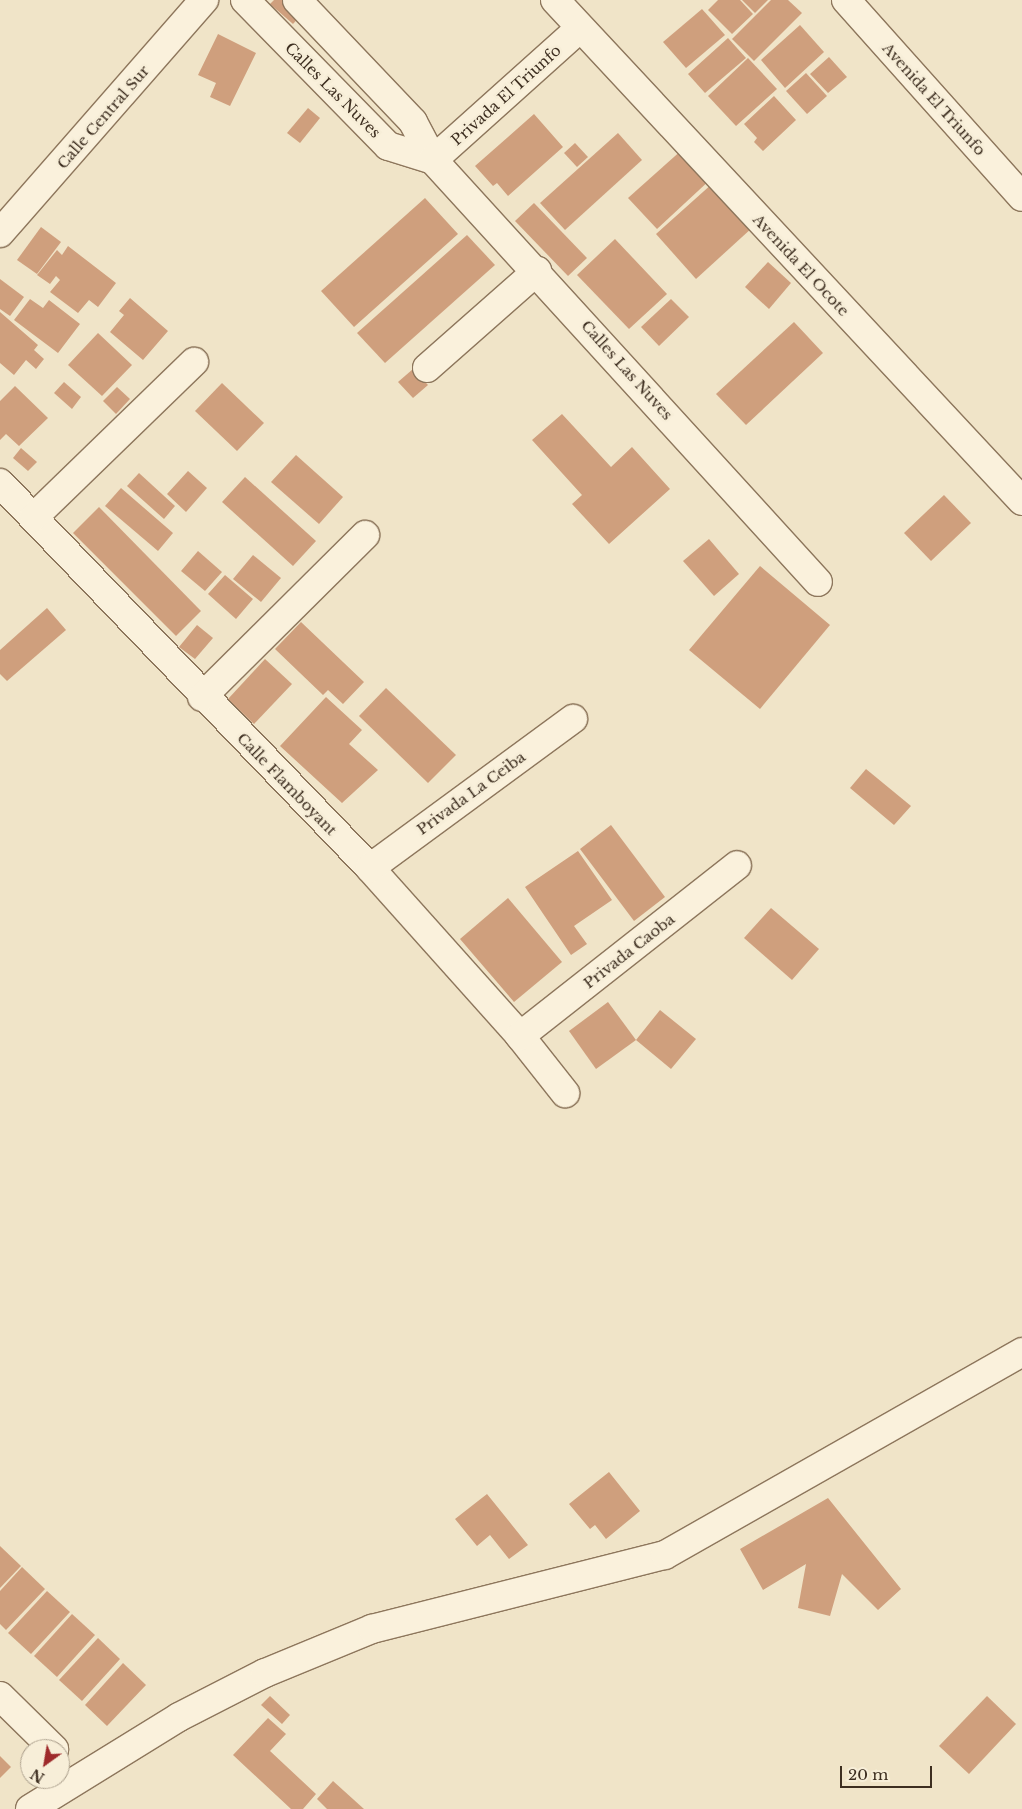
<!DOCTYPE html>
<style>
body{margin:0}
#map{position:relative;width:1022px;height:1809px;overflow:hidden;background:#f0e4c8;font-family:"Libre Baskerville",serif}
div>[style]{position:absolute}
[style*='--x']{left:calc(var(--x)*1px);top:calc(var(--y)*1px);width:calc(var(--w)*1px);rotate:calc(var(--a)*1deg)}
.building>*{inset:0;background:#cf9f7d}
.roads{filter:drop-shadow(1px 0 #8d765c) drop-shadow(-1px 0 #8d765c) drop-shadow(0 1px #8d765c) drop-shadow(0 -1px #8d765c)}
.street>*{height:28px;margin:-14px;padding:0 14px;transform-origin:14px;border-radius:14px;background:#faf1dc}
span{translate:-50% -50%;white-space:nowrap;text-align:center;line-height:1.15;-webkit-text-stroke:5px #f7eed8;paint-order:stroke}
.street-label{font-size:15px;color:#3d2e20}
.north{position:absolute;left:20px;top:1739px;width:50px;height:50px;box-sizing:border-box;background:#f7eed8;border:1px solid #ada18e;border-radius:50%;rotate:212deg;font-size:14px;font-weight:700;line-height:20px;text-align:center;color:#3d2e20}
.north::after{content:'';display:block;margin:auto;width:18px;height:22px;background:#9e2a2b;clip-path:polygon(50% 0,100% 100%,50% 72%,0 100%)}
.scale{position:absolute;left:840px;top:1766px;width:92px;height:22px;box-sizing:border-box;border:2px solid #3d2e20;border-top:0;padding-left:6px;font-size:15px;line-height:18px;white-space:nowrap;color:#3d2e20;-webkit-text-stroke:4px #f7eed8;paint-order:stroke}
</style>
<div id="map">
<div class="building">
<i style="clip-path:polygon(274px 0,286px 0,302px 14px,293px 24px,270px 4px)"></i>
<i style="clip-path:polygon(718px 0,740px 0,753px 14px,732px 34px,708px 10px)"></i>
<i style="clip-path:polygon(742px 0,768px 0,755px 13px)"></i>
<i style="clip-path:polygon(771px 0,788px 0,802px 13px,754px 61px,732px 39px)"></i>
<i style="clip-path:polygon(702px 9px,725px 35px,686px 68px,663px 42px)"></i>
<i style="clip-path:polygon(800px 25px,824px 52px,785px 88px,761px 60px)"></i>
<i style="clip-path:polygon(218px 34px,256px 53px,230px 106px,210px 97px,216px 83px,198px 75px)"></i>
<i style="clip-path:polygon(728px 38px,746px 58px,705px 93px,688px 74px)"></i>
<i style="clip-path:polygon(829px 57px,847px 77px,828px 93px,810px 74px)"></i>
<i style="clip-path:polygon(748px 58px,777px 89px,736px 126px,708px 96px)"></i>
<i style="clip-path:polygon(806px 73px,827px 96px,807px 114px,786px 91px)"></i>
<i style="clip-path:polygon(774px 96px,796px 120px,763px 151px,754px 142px,757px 138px,744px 124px)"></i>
<i style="clip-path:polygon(308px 108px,320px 118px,300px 143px,287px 133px)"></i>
<i style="clip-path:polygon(534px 114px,563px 147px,508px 196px,497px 183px,493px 186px,475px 166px)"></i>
<i style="clip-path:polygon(618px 133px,642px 160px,565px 230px,540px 203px)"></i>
<i style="clip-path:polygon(575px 143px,588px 157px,577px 167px,564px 153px)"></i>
<i style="clip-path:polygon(684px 148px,712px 178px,657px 229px,628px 198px)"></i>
<i style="clip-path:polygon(713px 183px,753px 227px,696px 279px,656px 234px)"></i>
<i style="clip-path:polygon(425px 198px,458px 234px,354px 327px,321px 291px)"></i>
<i style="clip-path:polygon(534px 203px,587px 258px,568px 276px,515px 221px)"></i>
<i style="clip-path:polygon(41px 227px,61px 242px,37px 274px,17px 260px)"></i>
<i style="clip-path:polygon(467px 235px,495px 265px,385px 363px,357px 333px)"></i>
<i style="clip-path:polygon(615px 239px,667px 294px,629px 329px,577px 275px)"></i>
<i style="clip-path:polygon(68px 246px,116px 283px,98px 307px,89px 300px,78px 313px,50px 292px,60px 280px,56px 276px,50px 284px,37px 275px,57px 250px,62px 255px)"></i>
<i style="clip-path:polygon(768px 262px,791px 283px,769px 309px,745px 287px)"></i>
<i style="clip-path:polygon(0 279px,24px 297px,10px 316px,0 309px)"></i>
<i style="clip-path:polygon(130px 298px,168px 331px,143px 360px,110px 332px,124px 315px,119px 311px)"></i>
<i style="clip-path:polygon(30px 299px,43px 308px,49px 300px,80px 324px,58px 353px,14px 320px)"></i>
<i style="clip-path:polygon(671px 299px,689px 317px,659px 346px,641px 327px)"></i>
<i style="clip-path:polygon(0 312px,38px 345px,34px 350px,44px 359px,36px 369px,26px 360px,14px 375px,0 363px)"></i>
<i style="clip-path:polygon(794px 322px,823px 353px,746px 425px,716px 394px)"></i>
<i style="clip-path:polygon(98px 333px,132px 365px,102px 396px,68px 365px)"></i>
<i style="clip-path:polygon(413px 369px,428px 385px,413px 398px,398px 382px)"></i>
<i style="clip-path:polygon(64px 382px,81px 397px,72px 409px,54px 393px)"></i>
<i style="clip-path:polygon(222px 383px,264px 423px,237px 451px,195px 411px)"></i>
<i style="clip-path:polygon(15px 386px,48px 418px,19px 446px,6px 434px,0 440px,0 401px)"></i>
<i style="clip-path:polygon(117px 387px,130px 399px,116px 414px,103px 401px)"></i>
<i style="clip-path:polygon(562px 414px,611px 467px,632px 447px,670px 489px,609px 544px,572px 504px,582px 495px,532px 440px)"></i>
<i style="clip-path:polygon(21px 448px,37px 462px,28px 471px,13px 458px)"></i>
<i style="clip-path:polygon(296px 455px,343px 497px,319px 524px,271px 482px)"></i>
<i style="clip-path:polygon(188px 471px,207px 488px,186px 512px,167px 494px)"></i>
<i style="clip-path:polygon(139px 473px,175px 506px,164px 519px,127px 486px)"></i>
<i style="clip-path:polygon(245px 477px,316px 541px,293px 566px,222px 502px)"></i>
<i style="clip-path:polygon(121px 488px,173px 533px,158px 551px,105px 506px)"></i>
<i style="clip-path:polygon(944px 495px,971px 523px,931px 561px,904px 533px)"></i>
<i style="clip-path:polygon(99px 507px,201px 611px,176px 636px,73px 533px)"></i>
<i style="clip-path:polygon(709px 539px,739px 574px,714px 596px,683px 561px)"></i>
<i style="clip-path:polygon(198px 551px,222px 572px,205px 591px,181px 571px)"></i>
<i style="clip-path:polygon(253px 555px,281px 578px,261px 602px,233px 579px)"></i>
<i style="clip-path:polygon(760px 566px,830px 625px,760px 709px,689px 650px)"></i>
<i style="clip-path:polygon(225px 575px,253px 599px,236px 619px,208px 594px)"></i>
<i style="clip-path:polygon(47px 608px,66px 630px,7px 681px,0 674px,0 650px)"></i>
<i style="clip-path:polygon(301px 622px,364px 682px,343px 704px,328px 690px,323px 695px,275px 649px)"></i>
<i style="clip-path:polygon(197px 625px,213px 638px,195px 659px,179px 647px)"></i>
<i style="clip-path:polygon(265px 659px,292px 684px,254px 724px,228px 699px)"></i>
<i style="clip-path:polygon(386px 688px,456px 755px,428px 783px,359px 716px)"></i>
<i style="clip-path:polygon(326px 697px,362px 730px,349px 744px,378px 770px,342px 803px,280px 746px)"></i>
<i style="clip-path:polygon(866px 769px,911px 806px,894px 825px,850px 788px)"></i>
<i style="clip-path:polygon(611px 825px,665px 897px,634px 921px,580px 849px)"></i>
<i style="clip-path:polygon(578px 851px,612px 900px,574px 926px,587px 944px,571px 955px,525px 887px)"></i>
<i style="clip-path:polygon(508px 898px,562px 962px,514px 1002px,460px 939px)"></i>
<i style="clip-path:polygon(771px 908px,819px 949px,792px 980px,744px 938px)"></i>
<i style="clip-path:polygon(608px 1002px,636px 1040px,596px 1069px,569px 1031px)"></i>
<i style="clip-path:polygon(660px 1010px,696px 1039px,671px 1069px,636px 1040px)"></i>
<i style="clip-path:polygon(609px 1472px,640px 1511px,606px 1539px,595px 1525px,590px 1529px,569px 1504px)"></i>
<i style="clip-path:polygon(487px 1494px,528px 1545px,509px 1559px,490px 1535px,477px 1546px,455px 1519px)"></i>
<i style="clip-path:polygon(828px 1498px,901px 1589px,878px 1610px,842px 1574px,830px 1616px,798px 1608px,806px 1564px,763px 1590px,740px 1549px)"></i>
<i style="clip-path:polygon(0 1546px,21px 1566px,0 1588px)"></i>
<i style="clip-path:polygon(22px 1567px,45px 1589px,6px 1630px,0 1624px,0 1591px)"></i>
<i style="clip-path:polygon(47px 1591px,70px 1612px,31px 1654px,8px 1633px)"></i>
<i style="clip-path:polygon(72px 1614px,95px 1635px,57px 1677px,34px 1656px)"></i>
<i style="clip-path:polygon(98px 1638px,120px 1659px,82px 1701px,59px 1680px)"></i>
<i style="clip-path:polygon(123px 1663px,146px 1685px,107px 1726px,85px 1705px)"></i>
<i style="clip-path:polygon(270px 1696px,290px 1715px,282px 1724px,261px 1705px)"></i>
<i style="clip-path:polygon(987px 1696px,1016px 1724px,969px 1774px,939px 1746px)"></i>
<i style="clip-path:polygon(268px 1718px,286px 1734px,270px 1751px,316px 1794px,303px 1809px,291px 1809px,233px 1755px)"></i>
<i style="clip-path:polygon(0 1756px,11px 1767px,0 1778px)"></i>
<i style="clip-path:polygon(333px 1781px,364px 1809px,327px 1809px,317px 1799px)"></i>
</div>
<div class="roads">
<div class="street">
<i style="--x:245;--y:0;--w:204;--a:45.6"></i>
<i style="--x:388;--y:146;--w:47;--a:17.3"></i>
<i style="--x:297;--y:0;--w:168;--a:46.4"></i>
<i style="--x:413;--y:122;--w:43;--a:62.2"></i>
<i style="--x:433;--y:160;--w:571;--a:47.63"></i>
<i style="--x:555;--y:0;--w:685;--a:47.01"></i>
<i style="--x:846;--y:0;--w:264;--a:48.2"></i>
<i style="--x:433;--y:160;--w:196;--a:-41.9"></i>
<i style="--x:0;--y:233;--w:310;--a:-48.8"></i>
<i style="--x:427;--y:368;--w:147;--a:-41.4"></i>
<i style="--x:0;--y:483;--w:534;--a:46.14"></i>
<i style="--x:370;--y:868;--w:225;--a:48.2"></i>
<i style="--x:520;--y:1036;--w:73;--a:51.7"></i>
<i style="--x:34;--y:517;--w:223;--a:-44.1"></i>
<i style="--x:202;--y:697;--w:230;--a:-44.8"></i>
<i style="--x:370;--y:868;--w:252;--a:-36.3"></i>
<i style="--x:520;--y:1036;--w:276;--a:-38.2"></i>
<i style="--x:0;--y:1696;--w:76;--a:44.5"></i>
<i style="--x:30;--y:1809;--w:175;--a:-31.7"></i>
<i style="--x:179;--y:1717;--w:97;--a:-27.1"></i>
<i style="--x:265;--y:1673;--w:116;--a:-22.4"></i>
<i style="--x:372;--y:1629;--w:302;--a:-14.2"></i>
<i style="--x:665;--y:1555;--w:411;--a:-29.6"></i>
</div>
</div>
<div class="street-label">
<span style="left:333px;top:90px;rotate:45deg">Calles Las Nuves</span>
<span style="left:506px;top:95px;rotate:-42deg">Privada El Triunfo</span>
<span style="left:934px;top:99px;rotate:48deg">Avenida El Triunfo</span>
<span style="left:103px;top:117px;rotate:-49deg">Calle Central Sur</span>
<span style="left:801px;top:265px;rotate:47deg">Avenida El Ocote</span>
<span style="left:627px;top:370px;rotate:48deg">Calles Las Nuves</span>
<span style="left:287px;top:784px;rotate:46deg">Calle Flamboyant</span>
<span style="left:471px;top:793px;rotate:-36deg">Privada La Ceiba</span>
<span style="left:629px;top:951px;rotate:-38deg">Privada Caoba</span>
</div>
<div class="north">N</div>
<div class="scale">20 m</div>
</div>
